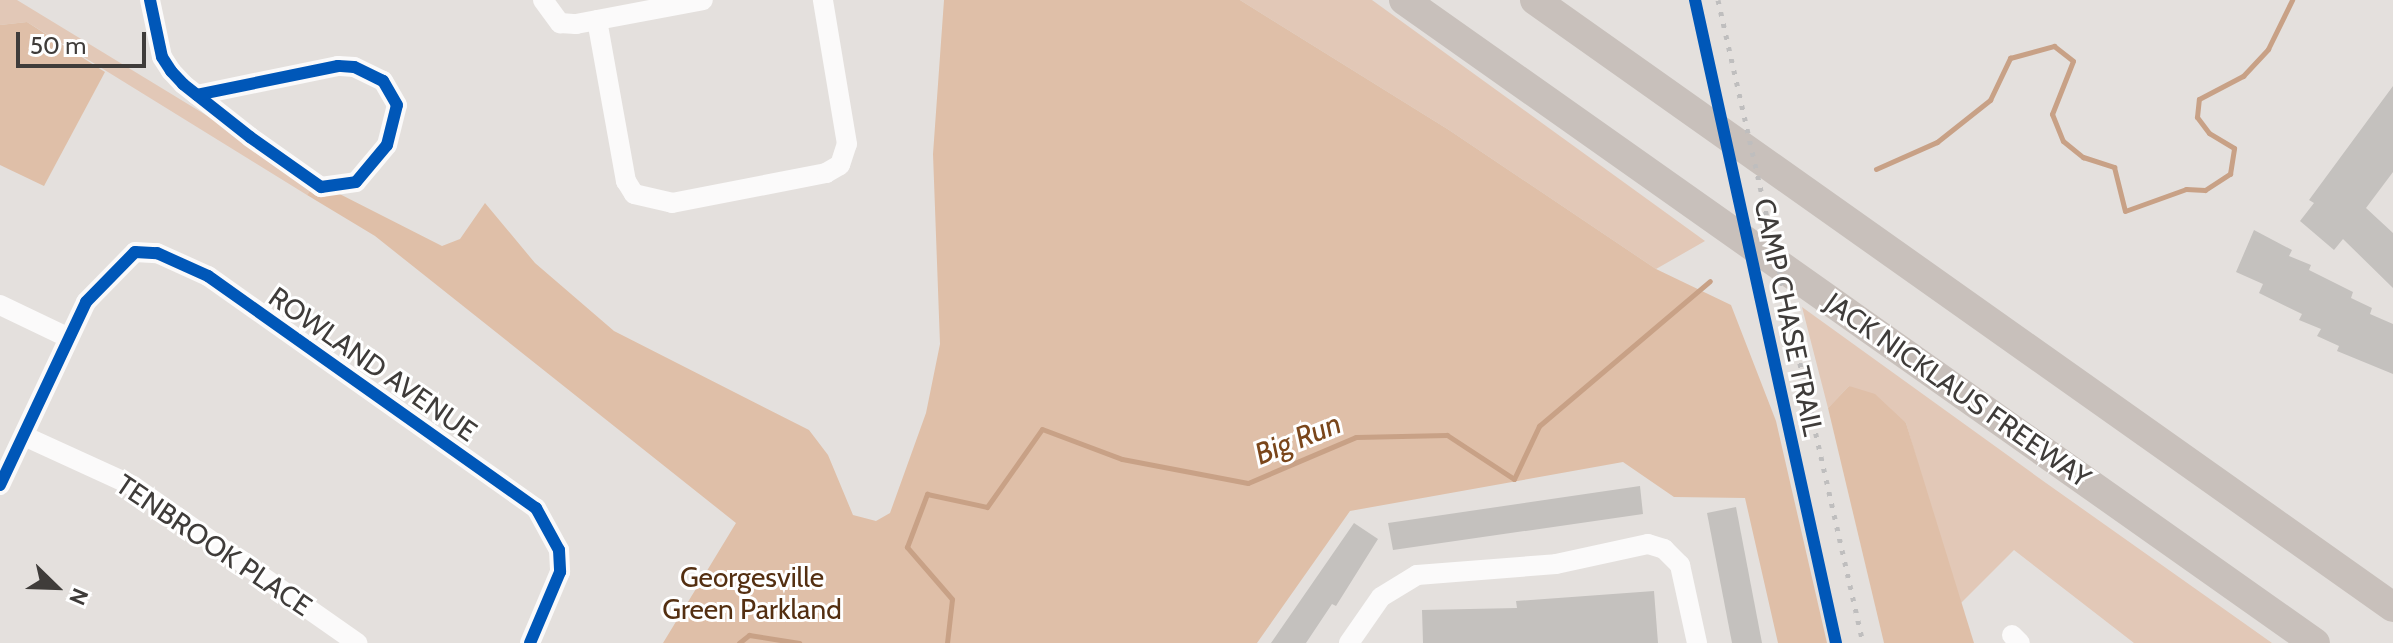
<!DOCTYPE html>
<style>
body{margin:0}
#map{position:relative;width:2393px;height:643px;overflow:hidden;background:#e4e0dd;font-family:Cabin,sans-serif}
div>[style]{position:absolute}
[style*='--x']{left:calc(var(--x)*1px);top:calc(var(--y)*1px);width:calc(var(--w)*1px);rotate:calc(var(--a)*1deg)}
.green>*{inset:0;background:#e2c8b7}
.forest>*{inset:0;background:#dfbfa8}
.stream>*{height:5px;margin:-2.5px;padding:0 2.5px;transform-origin:2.5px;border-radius:2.5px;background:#c8a186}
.building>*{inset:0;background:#c4c1be}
.minor>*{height:20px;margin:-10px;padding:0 10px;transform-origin:10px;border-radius:10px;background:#fbfafa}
.highway>*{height:30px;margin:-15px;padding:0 15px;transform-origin:15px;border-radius:15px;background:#c8c0bb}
.rail>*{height:5px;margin-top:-2.5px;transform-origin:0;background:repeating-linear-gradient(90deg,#bfbebe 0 4px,transparent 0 12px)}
.cycleway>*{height:12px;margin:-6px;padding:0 6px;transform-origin:6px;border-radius:6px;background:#0057b8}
span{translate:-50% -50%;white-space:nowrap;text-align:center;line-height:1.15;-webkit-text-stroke:6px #fff;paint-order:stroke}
.street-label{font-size:28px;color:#3f3c3a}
.park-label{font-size:28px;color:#542f11}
.water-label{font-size:30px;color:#7a461b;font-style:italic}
.north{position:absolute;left:16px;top:547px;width:80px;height:80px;-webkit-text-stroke:6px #fff;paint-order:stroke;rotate:113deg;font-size:22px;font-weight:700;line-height:32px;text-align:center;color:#3f3c3a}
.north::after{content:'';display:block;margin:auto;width:28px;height:36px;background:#3f3c3a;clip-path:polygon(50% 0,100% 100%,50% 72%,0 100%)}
.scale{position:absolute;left:16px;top:32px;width:130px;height:36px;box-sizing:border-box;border:4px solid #3f3c3a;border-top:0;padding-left:10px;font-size:24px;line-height:28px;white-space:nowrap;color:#3f3c3a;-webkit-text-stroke:6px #fff;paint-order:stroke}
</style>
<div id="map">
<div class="green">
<i style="clip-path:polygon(0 0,17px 0,316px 182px,307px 195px,27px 22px,0 25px)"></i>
<i style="clip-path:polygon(1240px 0,1372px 0,1705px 241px,1656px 269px,1449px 130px)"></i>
<i style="clip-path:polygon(1802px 307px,2046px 483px,2272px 643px,2134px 643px,2014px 550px,1959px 605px,1906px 423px,1849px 386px,1828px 408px)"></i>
</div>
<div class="forest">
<i style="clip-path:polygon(944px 0,1240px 0,1449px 130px,1656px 269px,1731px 305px,1776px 421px,1827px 643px,1778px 643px,1745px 498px,1674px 497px,1623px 462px,1350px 511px,1257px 643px,663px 643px,736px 523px,375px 236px,307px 195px,316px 182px,442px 246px,460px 239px,485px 203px,535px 263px,614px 331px,809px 430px,828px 455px,853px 515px,876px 521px,890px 513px,926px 413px,940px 344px,933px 154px)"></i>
<i style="clip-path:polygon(27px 22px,105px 72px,44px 186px,0 165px,0 25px)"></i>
<i style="clip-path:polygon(1849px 386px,1875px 394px,1906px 423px,1974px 643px,1884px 643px,1828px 408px)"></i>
</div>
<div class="stream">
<i style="--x:1876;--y:169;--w:67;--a:-23.9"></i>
<i style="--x:1937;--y:142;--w:68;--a:-38.4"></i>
<i style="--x:1990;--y:100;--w:47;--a:-64.5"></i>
<i style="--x:2010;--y:58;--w:46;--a:-15.3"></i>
<i style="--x:2054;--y:46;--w:24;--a:38"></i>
<i style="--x:2073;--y:61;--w:57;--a:111.6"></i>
<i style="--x:2052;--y:114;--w:29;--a:68"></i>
<i style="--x:2063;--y:141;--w:26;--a:39"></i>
<i style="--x:2083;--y:157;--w:33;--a:18"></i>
<i style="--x:2114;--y:167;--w:45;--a:76"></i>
<i style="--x:2125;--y:211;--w:65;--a:-19.8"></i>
<i style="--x:2186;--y:189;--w:19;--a:3"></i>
<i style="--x:2205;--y:190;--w:30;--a:-33"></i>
<i style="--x:2230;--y:174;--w:26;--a:-81"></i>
<i style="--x:2234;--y:148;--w:29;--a:-149"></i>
<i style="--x:2209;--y:133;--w:20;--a:-127"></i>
<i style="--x:2197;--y:117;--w:18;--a:-84"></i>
<i style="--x:2199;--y:99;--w:50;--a:-27.6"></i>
<i style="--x:2243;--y:76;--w:37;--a:-47"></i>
<i style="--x:2268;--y:49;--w:55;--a:-63.9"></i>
<i style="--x:739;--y:643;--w:13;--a:-39"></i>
<i style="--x:749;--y:635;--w:51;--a:9.1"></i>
<i style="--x:947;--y:643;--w:44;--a:-83.5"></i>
<i style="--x:952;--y:599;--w:69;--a:-130.9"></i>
<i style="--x:907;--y:547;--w:57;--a:-69.3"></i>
<i style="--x:927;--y:494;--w:61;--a:12.2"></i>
<i style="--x:987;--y:507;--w:95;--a:-54.8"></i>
<i style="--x:1042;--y:429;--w:85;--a:20.6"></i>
<i style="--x:1122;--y:459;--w:128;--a:10.8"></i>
<i style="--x:1248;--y:483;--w:117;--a:-23.1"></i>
<i style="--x:1356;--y:437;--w:91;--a:-1.3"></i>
<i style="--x:1447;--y:435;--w:80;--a:33.3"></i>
<i style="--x:1514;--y:479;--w:59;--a:-64.7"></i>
<i style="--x:1539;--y:426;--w:224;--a:-40.3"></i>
</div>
<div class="building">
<i style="clip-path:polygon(2393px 86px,2393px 172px,2366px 208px,2393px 233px,2393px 288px,2343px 239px,2334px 250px,2300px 221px,2314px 203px,2309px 200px)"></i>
<i style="clip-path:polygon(2254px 230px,2292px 250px,2289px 256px,2311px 265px,2309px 270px,2353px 292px,2351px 298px,2372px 308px,2370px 314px,2393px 324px,2393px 374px,2337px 351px,2339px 346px,2317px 336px,2321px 329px,2299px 320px,2302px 314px,2259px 293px,2263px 284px,2236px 272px)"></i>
<i style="clip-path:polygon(1640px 486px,1643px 514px,1393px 550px,1388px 523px)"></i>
<i style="clip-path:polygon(1736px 507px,1762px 643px,1732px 643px,1707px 513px)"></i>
<i style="clip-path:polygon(1354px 523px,1378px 539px,1336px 606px,1332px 604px,1306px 643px,1271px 643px)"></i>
<i style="clip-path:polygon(1654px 591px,1658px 643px,1423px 643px,1422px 610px,1517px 608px,1516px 601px)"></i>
</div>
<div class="minor">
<i style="--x:150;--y:0;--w:58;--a:78.1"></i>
<i style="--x:162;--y:57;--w:17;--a:57"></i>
<i style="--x:171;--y:71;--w:18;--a:47"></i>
<i style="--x:183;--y:84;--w:85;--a:38.3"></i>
<i style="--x:250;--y:137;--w:87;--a:35.2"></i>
<i style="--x:321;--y:187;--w:35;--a:-8"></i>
<i style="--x:356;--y:182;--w:48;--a:-50"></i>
<i style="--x:387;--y:145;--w:41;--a:-76"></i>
<i style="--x:397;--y:105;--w:28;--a:-120"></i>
<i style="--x:383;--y:81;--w:32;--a:-154"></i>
<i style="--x:354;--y:67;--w:16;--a:-176"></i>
<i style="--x:338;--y:66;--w:144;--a:168.4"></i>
<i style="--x:543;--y:0;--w:29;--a:54"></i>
<i style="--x:560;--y:23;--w:16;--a:4"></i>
<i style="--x:576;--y:24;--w:129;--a:-10.7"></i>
<i style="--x:597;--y:20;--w:164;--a:79.8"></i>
<i style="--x:626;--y:181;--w:15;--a:58"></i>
<i style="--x:634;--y:194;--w:39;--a:13"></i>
<i style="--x:672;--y:203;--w:157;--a:-11"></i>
<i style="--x:826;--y:173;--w:16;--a:-30"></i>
<i style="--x:840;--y:165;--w:22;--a:-72"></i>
<i style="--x:847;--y:144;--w:146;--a:-99.5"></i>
<i style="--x:0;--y:305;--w:76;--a:25.6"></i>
<i style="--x:24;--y:436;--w:120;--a:24.6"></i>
<i style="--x:133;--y:486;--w:274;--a:35"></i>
<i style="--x:0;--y:485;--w:202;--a:-64.8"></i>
<i style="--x:86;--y:302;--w:70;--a:-45.6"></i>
<i style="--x:135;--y:252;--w:22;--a:3"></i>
<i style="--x:157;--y:253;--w:56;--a:24.3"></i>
<i style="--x:208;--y:276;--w:402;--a:35.3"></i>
<i style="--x:536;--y:508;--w:48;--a:61.3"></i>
<i style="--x:559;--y:550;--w:22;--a:87"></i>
<i style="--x:560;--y:572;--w:77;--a:112.9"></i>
<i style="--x:2012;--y:635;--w:11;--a:45"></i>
<i style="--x:1349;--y:643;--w:56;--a:-55.2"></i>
<i style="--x:1381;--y:597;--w:42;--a:-31.4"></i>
<i style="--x:1417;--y:575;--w:139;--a:-4.5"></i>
<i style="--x:1556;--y:564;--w:94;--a:-12.3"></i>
<i style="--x:1648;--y:544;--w:17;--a:17"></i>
<i style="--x:1664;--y:549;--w:23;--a:45"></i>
<i style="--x:1680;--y:565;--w:80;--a:77.7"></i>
</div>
<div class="highway">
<i style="--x:1404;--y:0;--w:1115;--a:35.22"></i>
<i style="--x:1535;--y:0;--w:1051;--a:35.28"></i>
</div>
<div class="rail">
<i style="--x:1718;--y:0;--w:659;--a:77.29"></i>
</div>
<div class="cycleway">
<i style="--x:150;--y:0;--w:58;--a:78.1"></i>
<i style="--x:162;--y:57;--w:17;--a:57"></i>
<i style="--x:171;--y:71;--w:18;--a:47"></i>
<i style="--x:183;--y:84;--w:85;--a:38.3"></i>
<i style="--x:250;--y:137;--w:87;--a:35.2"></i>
<i style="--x:321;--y:187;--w:35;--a:-8"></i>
<i style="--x:356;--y:182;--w:48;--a:-50"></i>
<i style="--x:387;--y:145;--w:41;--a:-76"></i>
<i style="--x:397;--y:105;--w:28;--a:-120"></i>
<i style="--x:383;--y:81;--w:32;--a:-154"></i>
<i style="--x:354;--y:67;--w:16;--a:-176"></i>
<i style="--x:338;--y:66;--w:144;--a:168.4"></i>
<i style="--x:1695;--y:0;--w:658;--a:77.63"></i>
<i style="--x:0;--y:485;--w:202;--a:-64.8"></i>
<i style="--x:86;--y:302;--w:70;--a:-45.6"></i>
<i style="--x:135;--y:252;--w:22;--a:3"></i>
<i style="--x:157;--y:253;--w:56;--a:24.3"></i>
<i style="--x:208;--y:276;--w:402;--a:35.3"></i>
<i style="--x:536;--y:508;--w:48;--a:61.3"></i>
<i style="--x:559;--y:550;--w:22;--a:87"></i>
<i style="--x:560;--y:572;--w:77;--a:112.9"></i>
</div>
<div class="street-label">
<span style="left:1789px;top:317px;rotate:78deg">CAMP CHASE TRAIL</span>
<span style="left:373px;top:364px;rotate:35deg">ROWLAND AVENUE</span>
<span style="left:1958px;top:390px;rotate:35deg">JACK NICKLAUS FREEWAY</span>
<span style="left:214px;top:545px;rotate:34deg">TENBROOK PLACE</span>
</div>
<div class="park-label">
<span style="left:752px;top:593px">Georgesville<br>Green Parkland</span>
</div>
<div class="water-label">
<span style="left:1298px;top:439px;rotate:-22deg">Big Run</span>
</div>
<div class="north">N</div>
<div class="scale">50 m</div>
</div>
